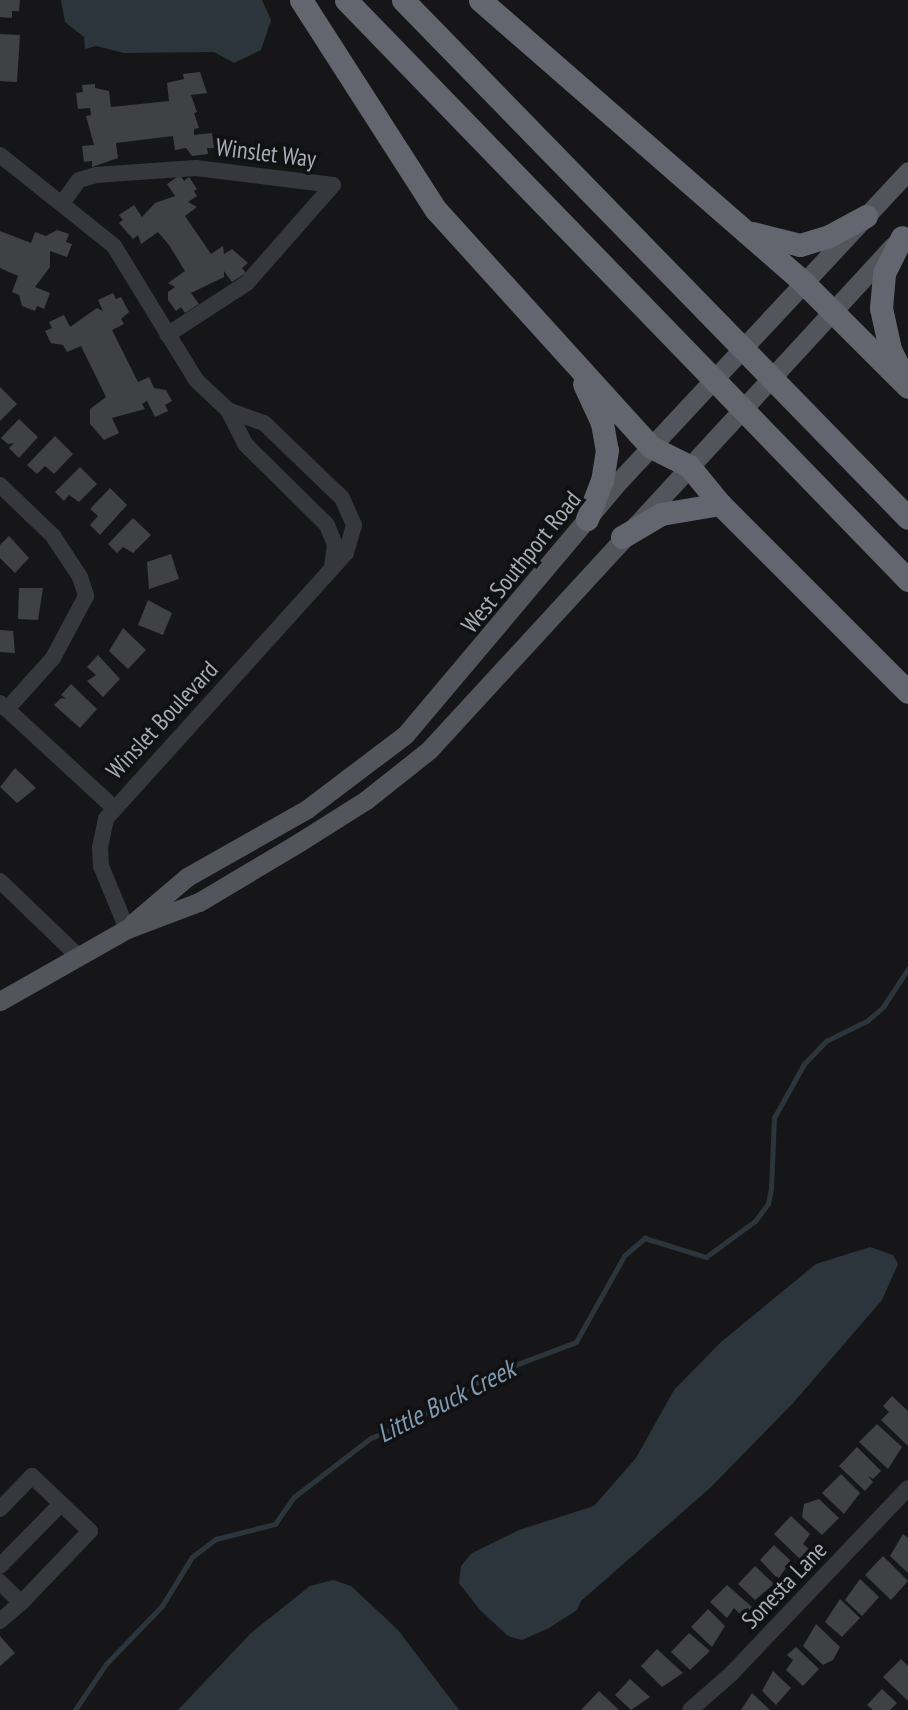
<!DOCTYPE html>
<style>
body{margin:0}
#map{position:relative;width:908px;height:1710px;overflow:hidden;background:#161618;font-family:"PT Sans Narrow",sans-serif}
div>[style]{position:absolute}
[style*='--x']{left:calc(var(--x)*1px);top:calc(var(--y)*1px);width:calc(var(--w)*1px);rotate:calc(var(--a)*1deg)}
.water>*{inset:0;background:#2c353c}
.stream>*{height:4.5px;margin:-2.25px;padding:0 2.25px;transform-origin:2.25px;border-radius:2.25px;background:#2c353c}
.building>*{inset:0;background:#404145}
.minor>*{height:16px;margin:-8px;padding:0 8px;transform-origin:8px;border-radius:8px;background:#37383d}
.major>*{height:19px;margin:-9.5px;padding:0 9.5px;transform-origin:9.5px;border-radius:9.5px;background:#53555c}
.highway>*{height:23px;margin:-11.5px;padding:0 11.5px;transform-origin:11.5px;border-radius:11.5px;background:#63666e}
span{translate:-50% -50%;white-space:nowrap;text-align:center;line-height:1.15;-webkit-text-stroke:7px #111113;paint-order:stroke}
.street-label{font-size:24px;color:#a8adb8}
.water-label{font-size:26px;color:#7f9bb3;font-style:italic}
</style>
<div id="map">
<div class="water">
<i style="clip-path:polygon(61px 0,262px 0,271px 20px,261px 50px,234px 63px,214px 52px,124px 53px,96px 46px,85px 49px,84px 37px,65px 22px)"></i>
<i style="clip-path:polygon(870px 1247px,893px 1255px,898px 1264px,882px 1300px,794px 1402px,710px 1488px,581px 1601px,577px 1610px,549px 1628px,522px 1640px,508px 1636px,480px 1610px,459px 1583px,461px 1566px,472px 1553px,519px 1530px,594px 1506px,636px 1458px,674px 1390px,721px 1342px,816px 1264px)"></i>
<i style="clip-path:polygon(333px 1580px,351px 1586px,398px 1630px,459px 1710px,178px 1710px,251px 1633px,310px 1586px)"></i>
</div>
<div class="stream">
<i style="--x:75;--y:1710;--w:55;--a:-56"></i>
<i style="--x:106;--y:1664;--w:81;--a:-46"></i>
<i style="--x:162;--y:1606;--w:57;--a:-58.5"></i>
<i style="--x:192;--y:1557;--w:30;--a:-37"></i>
<i style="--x:216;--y:1539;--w:61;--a:-14.3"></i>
<i style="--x:275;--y:1524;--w:33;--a:-55"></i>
<i style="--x:294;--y:1497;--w:97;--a:-37.5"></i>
<i style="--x:371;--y:1438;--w:56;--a:-23.3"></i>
<i style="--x:422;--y:1416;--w:81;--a:-31.3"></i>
<i style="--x:491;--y:1374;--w:91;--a:-20.6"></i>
<i style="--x:576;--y:1342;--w:98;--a:-60.8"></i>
<i style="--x:624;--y:1256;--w:28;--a:-41"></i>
<i style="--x:645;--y:1238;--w:64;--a:17.3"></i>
<i style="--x:706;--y:1257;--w:61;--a:-36.3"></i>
<i style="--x:755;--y:1221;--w:21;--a:-53"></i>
<i style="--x:768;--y:1204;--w:15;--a:-79"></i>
<i style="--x:771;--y:1189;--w:71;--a:-87.6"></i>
<i style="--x:774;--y:1118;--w:62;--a:-60.9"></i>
<i style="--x:804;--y:1064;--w:32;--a:-46"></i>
<i style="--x:826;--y:1041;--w:46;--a:-26"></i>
<i style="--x:867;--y:1021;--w:21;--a:-41"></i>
<i style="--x:883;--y:1007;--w:45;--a:-56.7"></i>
</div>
<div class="building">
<i style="clip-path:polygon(0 0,20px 0,19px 11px,12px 11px,12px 18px,0 17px)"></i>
<i style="clip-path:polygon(0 34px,20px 35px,17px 82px,0 81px)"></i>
<i style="clip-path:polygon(200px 72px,207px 93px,191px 95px,197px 112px,194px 113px,199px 128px,194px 129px,194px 135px,212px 133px,214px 148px,207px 148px,208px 154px,192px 156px,186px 148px,175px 150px,173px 136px,116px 143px,118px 158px,92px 167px,92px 161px,84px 162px,82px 146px,94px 145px,86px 116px,91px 115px,90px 108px,78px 109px,76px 93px,83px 92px,82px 85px,95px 84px,95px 88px,109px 91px,111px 107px,169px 101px,167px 83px,184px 79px,183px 74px)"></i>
<i style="clip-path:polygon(180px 175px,184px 181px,189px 177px,197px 189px,194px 191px,197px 196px,188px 202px,197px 207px,185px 216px,211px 254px,223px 246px,224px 254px,232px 249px,248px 263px,242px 268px,246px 273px,232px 282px,224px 271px,224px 277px,191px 293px,199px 304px,185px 313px,181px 307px,176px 311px,168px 300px,168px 292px,175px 287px,168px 283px,185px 271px,169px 245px,158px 232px,141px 244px,138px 235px,133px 239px,119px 223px,123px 220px,119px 215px,134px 205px,142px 217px,155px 203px,175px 196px,167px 184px)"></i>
<i style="clip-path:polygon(57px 230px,69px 234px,66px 242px,72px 244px,67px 257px,50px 251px,50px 267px,35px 287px,50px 293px,44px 309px,37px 306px,35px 311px,22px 306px,19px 295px,12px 292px,18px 276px,0 268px,0 231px,31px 243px,35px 232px,46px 236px)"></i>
<i style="clip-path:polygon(113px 293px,116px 299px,121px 297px,129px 312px,121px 319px,124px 324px,112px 330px,138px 382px,149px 377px,154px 388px,166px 390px,172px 401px,165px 405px,168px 411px,155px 417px,147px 401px,142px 404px,145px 409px,112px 418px,119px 433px,104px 440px,90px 424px,90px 409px,106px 397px,81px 346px,67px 352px,63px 345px,51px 343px,45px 331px,52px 328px,49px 322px,64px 315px,70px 327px,97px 308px,103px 311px,98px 300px)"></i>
<i style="clip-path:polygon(0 387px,17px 404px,0 421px)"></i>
<i style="clip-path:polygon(19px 419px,38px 437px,19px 458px,9px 448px,14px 443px,8px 444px,1px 438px)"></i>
<i style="clip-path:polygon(55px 436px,73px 454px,54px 474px,45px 466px,37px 474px,27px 465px)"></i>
<i style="clip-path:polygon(80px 467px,97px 484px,79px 502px,69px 495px,64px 501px,55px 492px)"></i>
<i style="clip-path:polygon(110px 488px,127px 505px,100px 535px,90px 525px,98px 516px,90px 509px)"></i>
<i style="clip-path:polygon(133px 518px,151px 535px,133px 553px,123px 547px,117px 553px,108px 544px)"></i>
<i style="clip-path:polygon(9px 536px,29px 558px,15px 573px,0 558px,0 545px)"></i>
<i style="clip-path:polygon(171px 554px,179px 579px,149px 589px,147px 562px)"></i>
<i style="clip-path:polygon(19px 588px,43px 588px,38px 620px,18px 619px)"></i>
<i style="clip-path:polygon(148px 600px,172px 613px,163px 635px,138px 625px)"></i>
<i style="clip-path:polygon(123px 628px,146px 650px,128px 669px,109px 651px)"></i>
<i style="clip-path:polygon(0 630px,13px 631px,15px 653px,0 652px)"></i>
<i style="clip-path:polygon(98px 655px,120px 679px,103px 697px,87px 681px,96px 675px,87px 667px)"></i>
<i style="clip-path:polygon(71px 684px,97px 709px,80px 728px,54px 705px,61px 698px,66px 699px,61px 695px)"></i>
<i style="clip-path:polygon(15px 768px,36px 788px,17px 803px,0 787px)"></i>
<i style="clip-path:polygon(892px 1396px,908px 1411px,908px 1446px,881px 1420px,889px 1412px,883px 1406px)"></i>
<i style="clip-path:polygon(877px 1424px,902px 1447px,888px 1469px,859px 1442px)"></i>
<i style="clip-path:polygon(857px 1447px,881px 1471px,873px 1479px,868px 1476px,873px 1482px,865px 1491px,839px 1466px)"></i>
<i style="clip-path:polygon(841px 1474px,860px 1493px,844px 1514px,822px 1493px)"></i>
<i style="clip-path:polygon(819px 1499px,839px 1518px,822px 1535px,802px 1517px,804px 1504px)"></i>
<i style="clip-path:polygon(791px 1516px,810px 1534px,803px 1544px,809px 1549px,800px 1559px,774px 1534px)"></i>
<i style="clip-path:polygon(903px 1534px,908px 1538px,908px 1573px,890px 1556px)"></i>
<i style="clip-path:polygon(774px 1545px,791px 1561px,778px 1579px,760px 1560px)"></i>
<i style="clip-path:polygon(883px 1556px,908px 1581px,891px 1600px,865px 1575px)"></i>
<i style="clip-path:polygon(755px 1566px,774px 1584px,755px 1600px,738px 1584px)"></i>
<i style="clip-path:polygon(860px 1579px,879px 1597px,862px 1616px,845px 1600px)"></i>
<i style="clip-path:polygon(727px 1585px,752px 1607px,743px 1617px,734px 1608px,727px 1618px,710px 1602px)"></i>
<i style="clip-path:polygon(840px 1599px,860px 1618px,842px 1637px,825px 1622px)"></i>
<i style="clip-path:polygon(708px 1609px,725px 1626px,712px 1647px,691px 1627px)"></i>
<i style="clip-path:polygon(816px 1624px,840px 1647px,833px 1660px,823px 1665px,803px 1646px)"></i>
<i style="clip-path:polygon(689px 1633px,710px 1651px,690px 1670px,671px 1652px)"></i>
<i style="clip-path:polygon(0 1636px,15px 1653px,0 1666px)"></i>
<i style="clip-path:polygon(796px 1647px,819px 1669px,803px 1686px,786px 1670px,793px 1660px,787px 1655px)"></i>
<i style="clip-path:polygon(657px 1649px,683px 1673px,662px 1687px,641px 1666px)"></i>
<i style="clip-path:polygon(901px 1659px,908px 1666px,908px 1701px,883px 1677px)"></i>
<i style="clip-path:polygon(773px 1671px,791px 1688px,776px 1705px,762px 1691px)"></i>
<i style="clip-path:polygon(630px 1679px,650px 1697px,631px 1710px,615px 1695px)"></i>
<i style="clip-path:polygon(882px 1689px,897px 1703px,890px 1710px,873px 1710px,867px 1705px)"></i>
<i style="clip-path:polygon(599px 1691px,619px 1710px,581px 1710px)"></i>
<i style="clip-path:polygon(752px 1693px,770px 1710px,741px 1710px)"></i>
</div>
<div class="minor">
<i style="--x:0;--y:155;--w:146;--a:38.6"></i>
<i style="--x:114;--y:246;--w:157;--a:58.5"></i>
<i style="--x:196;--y:380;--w:44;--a:43.2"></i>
<i style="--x:228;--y:410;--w:38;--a:20"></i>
<i style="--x:264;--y:423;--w:108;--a:43.9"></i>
<i style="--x:342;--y:498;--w:30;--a:66"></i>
<i style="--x:354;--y:525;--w:29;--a:106"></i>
<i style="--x:346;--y:553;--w:358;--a:132.1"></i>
<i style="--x:106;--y:819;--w:29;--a:102"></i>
<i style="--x:100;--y:847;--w:19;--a:87"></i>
<i style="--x:101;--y:866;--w:68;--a:67.6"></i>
<i style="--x:63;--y:202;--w:27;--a:-54"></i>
<i style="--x:79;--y:180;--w:18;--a:-16"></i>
<i style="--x:96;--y:175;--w:100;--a:-4"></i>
<i style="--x:196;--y:168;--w:138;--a:7.1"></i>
<i style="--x:333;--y:185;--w:130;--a:131.3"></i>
<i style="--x:247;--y:283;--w:95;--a:147"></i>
<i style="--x:228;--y:410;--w:38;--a:63"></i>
<i style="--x:245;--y:444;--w:115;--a:44.6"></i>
<i style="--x:327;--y:525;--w:22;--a:68"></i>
<i style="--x:335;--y:545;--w:22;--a:98"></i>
<i style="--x:0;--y:485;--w:74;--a:43.9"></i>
<i style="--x:53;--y:536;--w:49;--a:56.6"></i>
<i style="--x:80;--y:577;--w:20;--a:72"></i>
<i style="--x:86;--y:596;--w:70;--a:118"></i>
<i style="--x:53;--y:658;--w:69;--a:132"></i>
<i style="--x:0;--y:703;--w:154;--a:42.6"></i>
<i style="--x:0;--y:881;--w:108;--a:43.9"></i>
<i style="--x:0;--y:1509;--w:46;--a:-45.9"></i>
<i style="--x:32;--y:1476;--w:80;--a:43.5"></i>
<i style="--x:90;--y:1531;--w:100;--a:133.8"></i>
<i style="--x:21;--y:1603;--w:30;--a:-135"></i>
<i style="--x:0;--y:1566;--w:87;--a:-45.5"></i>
<i style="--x:0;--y:1621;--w:28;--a:-41"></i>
<i style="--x:690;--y:1710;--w:55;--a:-41.3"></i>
<i style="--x:731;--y:1674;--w:257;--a:-46.4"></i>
</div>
<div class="major">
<i style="--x:133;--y:923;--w:71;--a:-40.4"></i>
<i style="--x:187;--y:877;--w:138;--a:-29.5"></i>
<i style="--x:307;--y:809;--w:123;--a:-37.1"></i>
<i style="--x:405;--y:735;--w:334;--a:-49.9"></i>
<i style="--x:620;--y:480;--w:422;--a:-47"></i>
<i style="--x:0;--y:1001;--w:146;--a:-29.6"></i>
<i style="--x:127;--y:929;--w:77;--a:-20.6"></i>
<i style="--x:199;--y:902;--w:115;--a:-30.8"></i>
<i style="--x:298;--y:843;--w:80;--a:-32.3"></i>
<i style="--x:366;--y:800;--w:80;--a:-38.4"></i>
<i style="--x:429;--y:750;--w:685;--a:-47.37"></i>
</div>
<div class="highway">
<i style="--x:301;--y:0;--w:250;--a:57.3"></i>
<i style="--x:436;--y:210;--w:320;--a:47.8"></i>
<i style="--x:651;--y:447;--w:42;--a:26.6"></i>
<i style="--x:689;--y:466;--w:49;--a:50.8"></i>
<i style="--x:720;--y:504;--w:266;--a:45"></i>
<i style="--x:346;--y:0;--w:808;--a:45.9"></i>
<i style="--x:403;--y:0;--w:723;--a:45.73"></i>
<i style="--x:480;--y:0;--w:429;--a:41.1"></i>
<i style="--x:803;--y:282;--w:148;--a:45"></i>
<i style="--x:752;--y:233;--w:49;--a:14"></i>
<i style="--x:800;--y:245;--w:30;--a:-17"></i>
<i style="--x:829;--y:236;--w:42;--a:-28.4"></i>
<i style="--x:901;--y:371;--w:25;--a:-117"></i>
<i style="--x:890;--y:349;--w:42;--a:-102.4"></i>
<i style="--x:881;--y:308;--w:35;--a:-85"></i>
<i style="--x:884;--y:273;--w:40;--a:-63.4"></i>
<i style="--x:584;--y:384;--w:43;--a:65.2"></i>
<i style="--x:602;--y:423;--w:27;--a:80"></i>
<i style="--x:607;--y:450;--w:30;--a:99"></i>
<i style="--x:602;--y:480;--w:42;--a:111"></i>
<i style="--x:622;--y:537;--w:45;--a:-30.5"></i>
<i style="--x:661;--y:514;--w:60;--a:-9.6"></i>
</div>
<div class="street-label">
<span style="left:266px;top:153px;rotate:7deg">Winslet Way</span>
<span style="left:521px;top:562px;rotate:-51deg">West Southport Road</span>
<span style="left:162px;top:720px;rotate:-47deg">Winslet Boulevard</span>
<span style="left:784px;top:1585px;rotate:-46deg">Sonesta Lane</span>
</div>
<div class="water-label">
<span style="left:446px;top:1401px;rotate:-27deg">Little Buck Creek</span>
</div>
</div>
